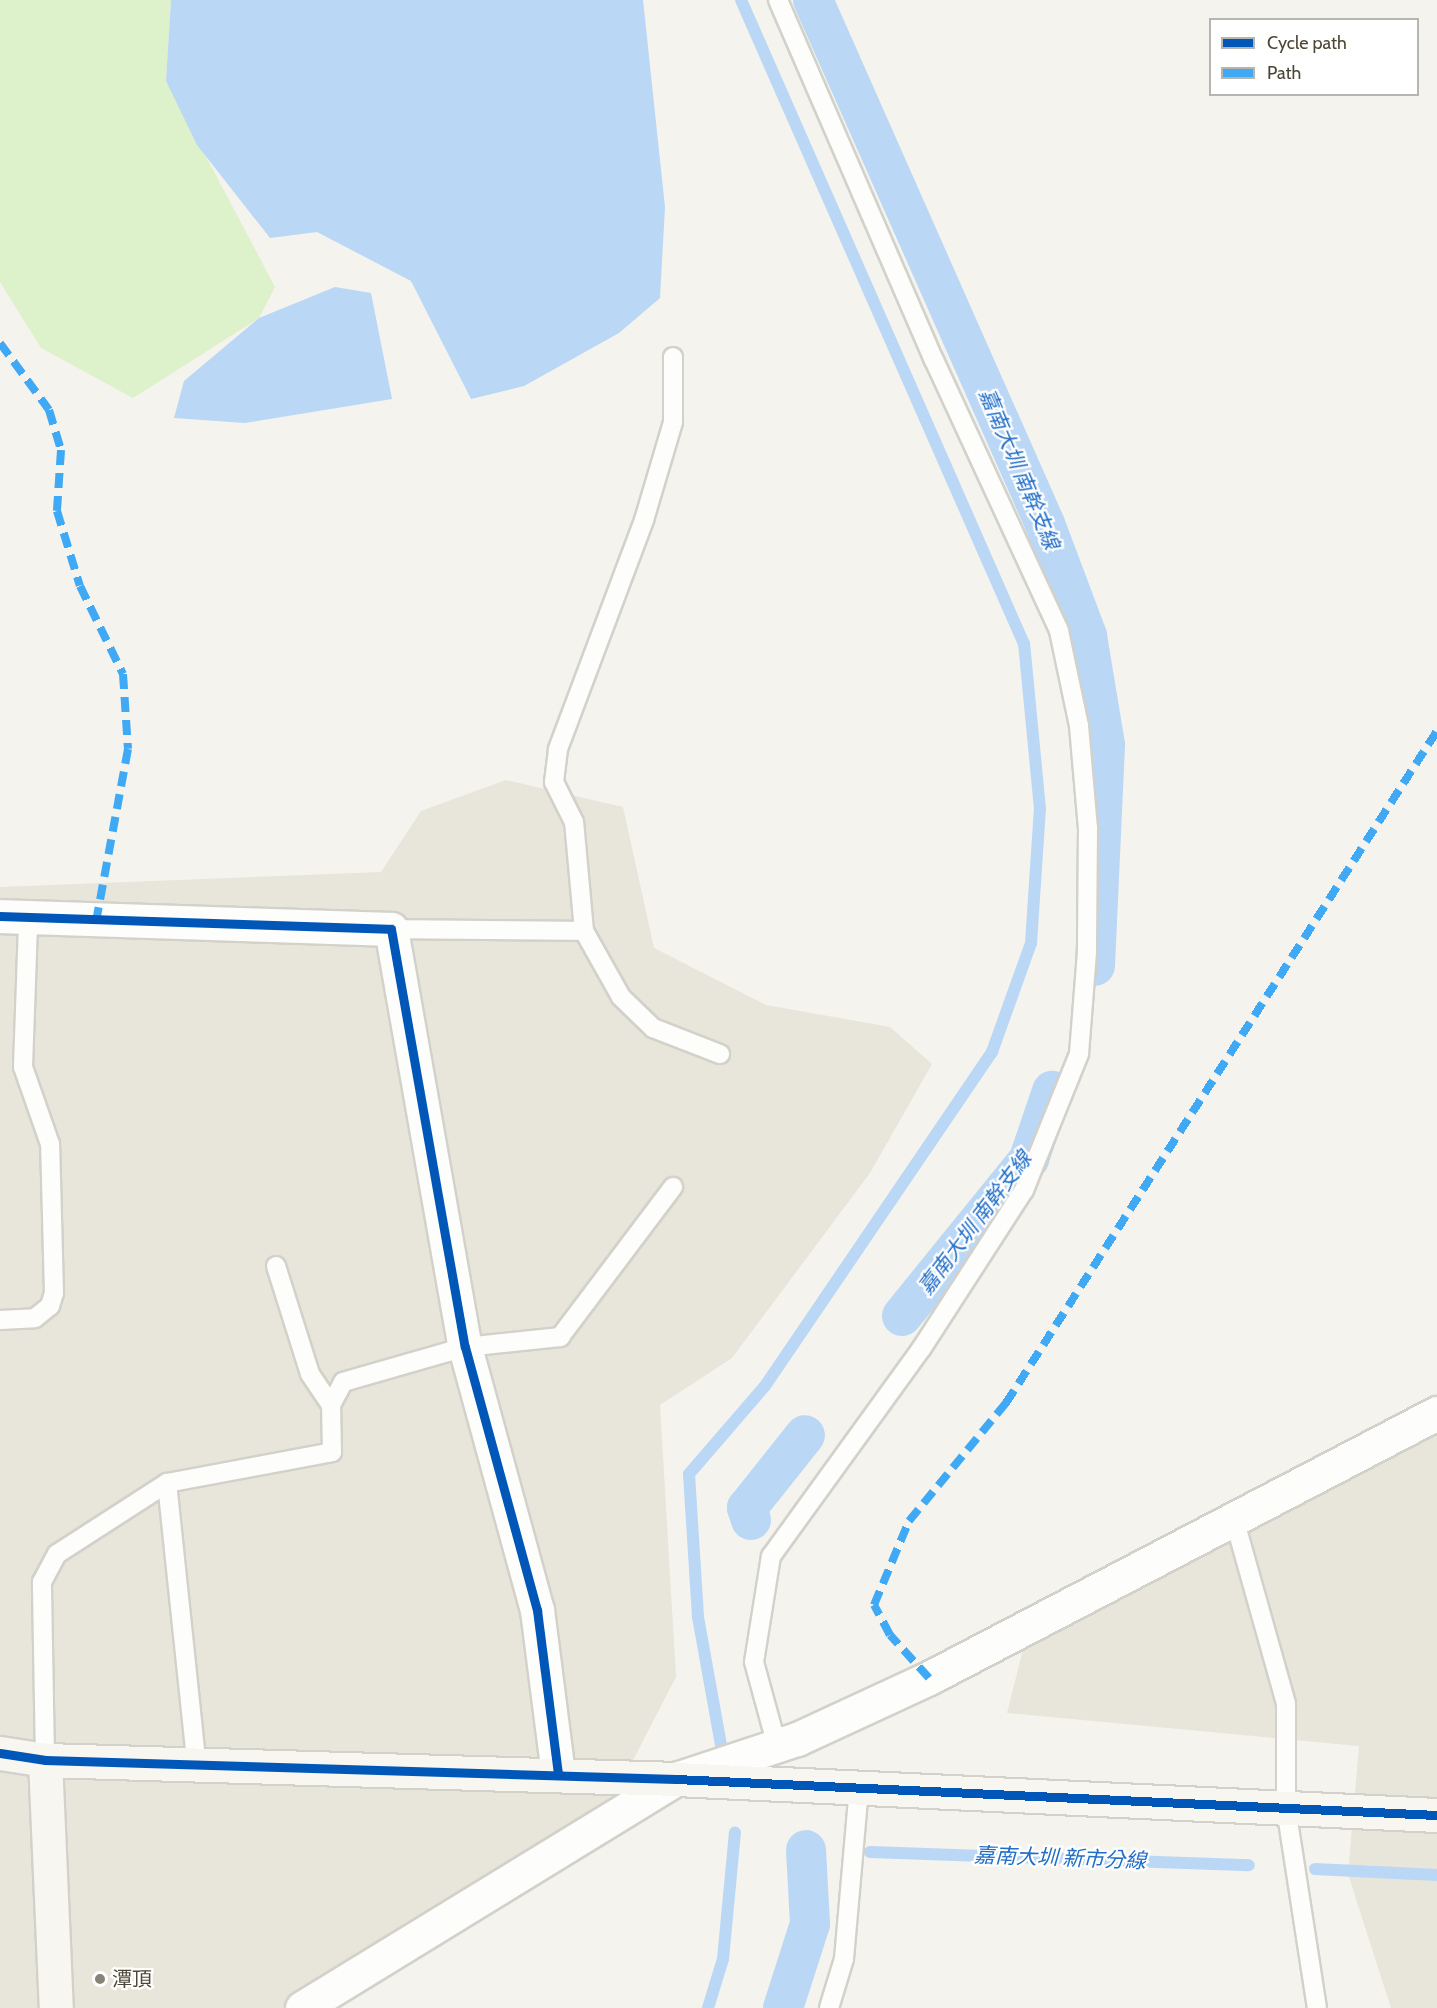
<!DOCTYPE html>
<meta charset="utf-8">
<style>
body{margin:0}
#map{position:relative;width:1437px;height:2008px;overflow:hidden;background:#f4f3ed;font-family:Cabin,"Noto Sans TC",sans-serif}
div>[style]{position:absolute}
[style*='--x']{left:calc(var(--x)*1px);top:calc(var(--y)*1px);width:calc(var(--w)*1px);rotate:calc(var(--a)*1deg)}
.residential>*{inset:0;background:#e8e5da}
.green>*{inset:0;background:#ddf1cb}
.water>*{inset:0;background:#bad7f5}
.stream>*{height:12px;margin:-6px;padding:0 6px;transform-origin:6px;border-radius:6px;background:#bad7f5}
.canal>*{height:40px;margin:-20px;padding:0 20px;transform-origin:20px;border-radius:20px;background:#bad7f5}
.roads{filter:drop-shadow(2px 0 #d2d1ca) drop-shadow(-2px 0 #d2d1ca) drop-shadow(0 2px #d2d1ca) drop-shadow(0 -2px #d2d1ca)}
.lane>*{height:18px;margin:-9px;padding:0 9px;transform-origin:9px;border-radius:9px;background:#fdfdfc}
.street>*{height:33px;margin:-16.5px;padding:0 16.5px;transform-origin:16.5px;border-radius:16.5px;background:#fdfdfc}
.secondary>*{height:33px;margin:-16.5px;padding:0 16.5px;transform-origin:16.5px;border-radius:16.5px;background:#f7f6f1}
.quiet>*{height:8px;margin-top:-4px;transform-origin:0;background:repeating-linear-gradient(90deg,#3fa9f5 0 15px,transparent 0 23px)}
.cycleway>*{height:9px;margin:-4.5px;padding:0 4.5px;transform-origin:4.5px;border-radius:4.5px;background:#0057b8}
.dots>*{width:16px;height:16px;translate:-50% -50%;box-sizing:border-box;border:3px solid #fff;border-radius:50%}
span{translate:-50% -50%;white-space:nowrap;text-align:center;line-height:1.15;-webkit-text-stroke:4.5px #fff;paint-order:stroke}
.poi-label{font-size:20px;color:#4c4637}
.left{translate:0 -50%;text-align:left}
.water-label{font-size:21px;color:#226ec7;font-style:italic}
.legend{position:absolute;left:1209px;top:18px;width:210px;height:78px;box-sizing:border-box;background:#fff;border:2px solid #b7b5af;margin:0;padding:8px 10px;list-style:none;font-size:18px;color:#4c4637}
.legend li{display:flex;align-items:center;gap:12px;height:30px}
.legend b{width:30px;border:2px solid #b7b5af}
</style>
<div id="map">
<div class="residential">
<i style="clip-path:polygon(506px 780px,623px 807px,654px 948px,766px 1005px,890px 1027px,932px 1064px,870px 1173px,732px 1358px,660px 1405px,676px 1677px,616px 1793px,313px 2008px,0 2008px,0 887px,381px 872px,421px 811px)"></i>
<i style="clip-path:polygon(1437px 1428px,1437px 2008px,1391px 2008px,1348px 1874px,1359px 1746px,1007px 1713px,1025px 1642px)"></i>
</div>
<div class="green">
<i style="clip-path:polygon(0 0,171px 0,166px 81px,275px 287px,259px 318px,133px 398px,41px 348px,0 282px)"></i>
</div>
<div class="water">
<i style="clip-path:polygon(171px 0,643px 0,665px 207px,660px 298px,619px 333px,524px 386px,471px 399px,411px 281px,317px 232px,270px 238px,197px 145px,166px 81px)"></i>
<i style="clip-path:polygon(335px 287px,371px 293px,392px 399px,245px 423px,174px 418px,184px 381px,259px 318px)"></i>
</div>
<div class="stream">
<i style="--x:721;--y:1745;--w:130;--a:-100.2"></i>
<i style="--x:698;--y:1617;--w:143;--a:-93.6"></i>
<i style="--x:689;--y:1474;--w:116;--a:-49.2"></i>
<i style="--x:765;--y:1386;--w:404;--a:-55.8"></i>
<i style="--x:992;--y:1052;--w:116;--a:-70.3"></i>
<i style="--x:1031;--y:943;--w:134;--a:-86.2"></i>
<i style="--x:1040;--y:809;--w:166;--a:-95.5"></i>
<i style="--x:1024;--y:644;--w:703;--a:-113.72"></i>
<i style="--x:870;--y:1852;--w:379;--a:2"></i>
<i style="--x:1315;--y:1869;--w:122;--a:2.8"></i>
<i style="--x:708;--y:2008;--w:51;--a:-73"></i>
<i style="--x:723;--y:1959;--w:127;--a:-84.6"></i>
</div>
<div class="canal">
<i style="--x:813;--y:0;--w:573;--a:66.12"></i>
<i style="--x:1045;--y:524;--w:120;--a:69.4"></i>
<i style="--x:1087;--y:636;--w:110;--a:80.6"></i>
<i style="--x:1105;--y:745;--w:221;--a:92.6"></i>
<i style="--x:902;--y:1316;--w:202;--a:-51"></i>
<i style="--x:1029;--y:1159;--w:72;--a:-71.3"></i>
<i style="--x:751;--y:1520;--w:13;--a:-108"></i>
<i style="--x:747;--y:1508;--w:93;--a:-51.5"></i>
<i style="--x:783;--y:2008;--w:88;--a:-72.2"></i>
<i style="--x:810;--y:1924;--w:74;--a:-93.1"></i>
</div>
<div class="roads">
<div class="lane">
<i style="--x:778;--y:0;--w:392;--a:66.6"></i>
<i style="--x:934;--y:360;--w:298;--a:65.2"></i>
<i style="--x:1059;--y:631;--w:97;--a:78.1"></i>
<i style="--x:1079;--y:726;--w:102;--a:85"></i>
<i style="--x:1088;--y:828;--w:124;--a:90.5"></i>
<i style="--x:1087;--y:952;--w:102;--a:94.5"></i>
<i style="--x:1079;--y:1054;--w:147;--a:112"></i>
<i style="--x:1024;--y:1190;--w:189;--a:122.9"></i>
<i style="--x:921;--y:1349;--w:256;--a:125.9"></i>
<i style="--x:771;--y:1556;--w:107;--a:99.1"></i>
<i style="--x:754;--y:1662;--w:76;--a:74.7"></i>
<i style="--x:774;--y:1735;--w:17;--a:10"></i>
<i style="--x:391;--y:929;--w:193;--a:0.6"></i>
<i style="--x:584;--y:931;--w:76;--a:60.7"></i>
<i style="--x:621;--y:997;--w:45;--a:44.1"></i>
<i style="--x:653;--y:1028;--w:72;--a:21.2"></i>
<i style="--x:584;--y:931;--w:109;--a:-95.2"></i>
<i style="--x:574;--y:822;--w:45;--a:-116.6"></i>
<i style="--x:554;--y:782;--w:33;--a:-83"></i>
<i style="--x:558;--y:749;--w:245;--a:-69.4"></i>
<i style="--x:644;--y:520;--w:102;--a:-73.5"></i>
<i style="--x:673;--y:422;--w:65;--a:-90"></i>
<i style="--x:276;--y:1266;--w:113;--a:72.5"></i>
<i style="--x:310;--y:1374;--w:37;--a:56"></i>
<i style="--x:0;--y:1320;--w:35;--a:-3"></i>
<i style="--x:35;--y:1318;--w:19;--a:-39"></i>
<i style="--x:50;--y:1306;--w:14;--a:-73"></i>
<i style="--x:54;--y:1293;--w:149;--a:-91.5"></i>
<i style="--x:50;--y:1144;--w:82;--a:-109.3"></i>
<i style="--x:23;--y:1067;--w:146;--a:-88"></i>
<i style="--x:167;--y:1483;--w:280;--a:84"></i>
<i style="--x:1235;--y:1522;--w:189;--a:74.3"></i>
<i style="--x:1286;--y:1704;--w:104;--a:90"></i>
<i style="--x:1286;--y:1808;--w:202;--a:81.2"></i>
<i style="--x:45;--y:1760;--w:178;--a:-91"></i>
<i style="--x:42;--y:1582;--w:32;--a:-62"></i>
<i style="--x:57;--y:1554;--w:131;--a:-32.8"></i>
<i style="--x:167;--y:1483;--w:168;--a:-10.6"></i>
<i style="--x:332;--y:1452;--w:47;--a:-91.2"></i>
<i style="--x:331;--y:1405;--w:26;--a:-62"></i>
<i style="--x:343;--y:1382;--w:127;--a:-16"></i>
<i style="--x:465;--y:1347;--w:96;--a:-6"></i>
<i style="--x:560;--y:1337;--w:188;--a:-53"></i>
<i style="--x:829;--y:2008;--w:51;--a:-73"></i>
<i style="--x:844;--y:1959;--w:172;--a:-85"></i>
</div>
<div class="street">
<i style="--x:0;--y:916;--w:391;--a:1.9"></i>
<i style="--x:391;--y:929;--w:424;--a:80"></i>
<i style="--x:465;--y:1347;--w:273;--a:74.7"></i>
<i style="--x:537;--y:1610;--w:165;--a:82.7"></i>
<i style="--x:302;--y:2008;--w:439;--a:-31.5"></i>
<i style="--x:676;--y:1779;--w:127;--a:-18.3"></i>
<i style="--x:797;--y:1739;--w:145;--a:-24.8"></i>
<i style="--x:929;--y:1678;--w:573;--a:-27.55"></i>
</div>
<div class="secondary">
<i style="--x:0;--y:1753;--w:46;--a:8.8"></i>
<i style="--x:45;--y:1760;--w:631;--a:1.72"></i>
<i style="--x:676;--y:1779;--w:762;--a:2.71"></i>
<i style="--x:45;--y:1760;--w:248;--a:87.5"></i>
</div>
</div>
<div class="quiet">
<i style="--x:0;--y:343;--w:83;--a:53.8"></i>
<i style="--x:49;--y:410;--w:42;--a:73.3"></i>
<i style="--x:61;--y:450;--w:61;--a:93.8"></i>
<i style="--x:57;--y:511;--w:78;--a:73"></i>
<i style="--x:80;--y:586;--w:98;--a:64"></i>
<i style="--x:123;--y:674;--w:75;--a:86.2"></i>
<i style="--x:128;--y:749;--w:176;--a:100.5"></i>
<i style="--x:929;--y:1678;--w:58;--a:-132.2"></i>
<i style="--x:890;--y:1635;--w:34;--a:-118"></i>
<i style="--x:874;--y:1605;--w:91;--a:-67.4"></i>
<i style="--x:909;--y:1521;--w:153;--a:-50.6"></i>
<i style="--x:1006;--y:1403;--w:798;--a:-57.33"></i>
</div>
<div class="cycleway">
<i style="--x:0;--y:916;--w:391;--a:1.9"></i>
<i style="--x:391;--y:929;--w:424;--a:80"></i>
<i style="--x:465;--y:1347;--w:273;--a:74.7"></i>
<i style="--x:537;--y:1610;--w:165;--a:82.7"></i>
<i style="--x:0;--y:1753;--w:46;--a:8.8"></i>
<i style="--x:45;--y:1760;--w:631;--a:1.72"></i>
<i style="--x:676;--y:1779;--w:762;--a:2.71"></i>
</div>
<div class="dots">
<i style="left:100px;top:1979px;background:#878377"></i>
</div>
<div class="poi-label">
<span class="left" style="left:112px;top:1979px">潭頂</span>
</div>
<div class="water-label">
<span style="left:1019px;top:469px;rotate:67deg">嘉南大圳 南幹支線</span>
<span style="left:975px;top:1223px;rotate:-53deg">嘉南大圳 南幹支線</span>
<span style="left:1060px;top:1858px;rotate:2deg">嘉南大圳 新市分線</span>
</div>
<ul class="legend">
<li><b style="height:8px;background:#0057b8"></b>Cycle path</li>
<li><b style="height:8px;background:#3fa9f5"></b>Path</li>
</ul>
</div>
